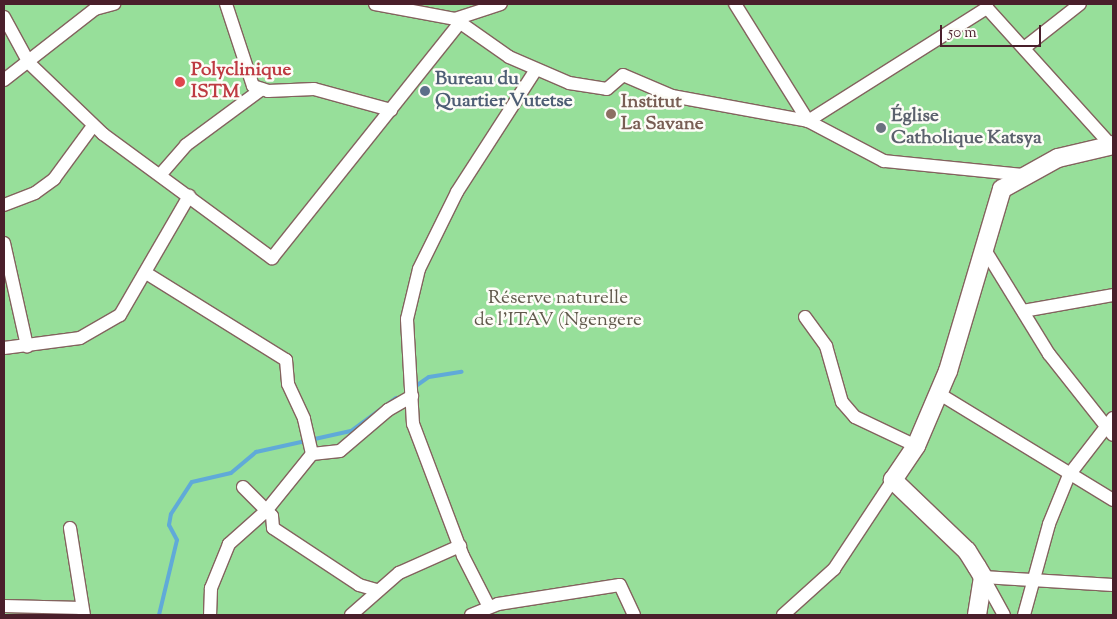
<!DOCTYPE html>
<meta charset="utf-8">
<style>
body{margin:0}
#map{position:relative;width:1117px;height:619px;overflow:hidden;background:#ede0be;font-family:"Sorts Mill Goudy",serif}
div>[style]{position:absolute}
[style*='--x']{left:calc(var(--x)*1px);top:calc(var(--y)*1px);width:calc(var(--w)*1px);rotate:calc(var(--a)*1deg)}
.green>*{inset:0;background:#97df9a}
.stream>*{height:4px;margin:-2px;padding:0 2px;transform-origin:2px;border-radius:2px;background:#60aad8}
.roads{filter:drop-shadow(1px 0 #83635e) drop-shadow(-1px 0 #83635e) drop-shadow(0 1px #83635e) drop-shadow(0 -1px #83635e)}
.street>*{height:12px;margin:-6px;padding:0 6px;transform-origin:6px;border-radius:6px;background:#fff}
.secondary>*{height:18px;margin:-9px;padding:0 9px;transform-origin:9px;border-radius:9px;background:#fff}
.dots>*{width:14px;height:14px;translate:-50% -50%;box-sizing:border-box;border:2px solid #fdfcf7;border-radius:50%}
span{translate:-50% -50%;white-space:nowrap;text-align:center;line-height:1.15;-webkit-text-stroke:5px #fdfcf7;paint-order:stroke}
.health-label{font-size:19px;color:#be3a42;font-weight:700}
.left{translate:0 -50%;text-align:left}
.service-label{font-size:19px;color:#4e5e75;font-weight:700}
.education-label{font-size:19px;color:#785e54;font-weight:700}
.worship-label{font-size:19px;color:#5b616d;font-weight:700}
.park-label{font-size:19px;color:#61594c}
.frame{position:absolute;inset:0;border:5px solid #4a1f2b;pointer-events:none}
.scale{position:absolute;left:940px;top:25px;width:101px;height:22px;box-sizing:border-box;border:2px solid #4a1f2b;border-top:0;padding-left:6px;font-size:15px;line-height:18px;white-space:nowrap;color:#4a1f2b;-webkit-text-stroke:4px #fdfcf7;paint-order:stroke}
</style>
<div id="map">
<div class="green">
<i style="clip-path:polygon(4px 4px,1113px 4px,1113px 615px,4px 615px)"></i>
</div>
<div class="stream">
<i style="--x:413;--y:388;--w:19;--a:-35"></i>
<i style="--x:429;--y:377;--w:33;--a:-9"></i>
<i style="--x:159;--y:615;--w:77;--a:-76.5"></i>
<i style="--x:177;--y:540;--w:17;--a:-118"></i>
<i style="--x:169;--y:525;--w:11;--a:-80"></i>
<i style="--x:171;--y:514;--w:38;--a:-57"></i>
<i style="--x:192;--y:482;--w:40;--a:-13"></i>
<i style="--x:231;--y:473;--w:33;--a:-40"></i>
<i style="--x:256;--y:452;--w:97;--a:-12.5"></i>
<i style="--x:351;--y:431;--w:56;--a:-36.3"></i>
</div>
<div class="roads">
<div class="street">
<i style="--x:226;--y:4;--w:86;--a:71.8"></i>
<i style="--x:253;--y:86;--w:16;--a:18"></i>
<i style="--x:268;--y:91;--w:46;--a:-2.5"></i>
<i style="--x:314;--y:89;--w:80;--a:15.3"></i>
<i style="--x:375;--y:4;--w:81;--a:10.6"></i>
<i style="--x:455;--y:19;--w:48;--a:-18.1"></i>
<i style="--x:735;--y:4;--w:138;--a:58"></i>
<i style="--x:4;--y:17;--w:52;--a:61.5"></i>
<i style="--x:29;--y:63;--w:103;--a:43.8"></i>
<i style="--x:103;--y:134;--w:210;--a:36.3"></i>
<i style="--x:272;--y:258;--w:298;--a:-51.4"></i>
<i style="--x:455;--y:19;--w:66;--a:35.1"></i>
<i style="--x:509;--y:57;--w:65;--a:23.4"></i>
<i style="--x:569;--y:83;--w:38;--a:9"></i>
<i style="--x:607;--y:89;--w:21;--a:-41"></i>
<i style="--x:623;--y:75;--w:53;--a:23.2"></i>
<i style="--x:672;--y:96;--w:138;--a:10.4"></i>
<i style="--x:808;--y:121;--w:86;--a:27.8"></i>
<i style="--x:884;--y:161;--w:141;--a:5.7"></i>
<i style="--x:1024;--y:48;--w:71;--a:-38.2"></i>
<i style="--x:4;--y:80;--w:115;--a:-38"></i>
<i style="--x:95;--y:9;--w:20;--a:-15"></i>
<i style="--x:808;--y:121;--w:212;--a:-32.3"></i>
<i style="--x:987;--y:8;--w:185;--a:47.9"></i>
<i style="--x:161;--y:174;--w:38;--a:-49"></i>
<i style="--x:186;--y:145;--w:94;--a:-36.4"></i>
<i style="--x:4;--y:205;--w:33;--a:-21"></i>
<i style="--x:35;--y:193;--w:24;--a:-36"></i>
<i style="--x:54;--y:179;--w:66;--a:-53.7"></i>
<i style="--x:4;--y:243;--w:106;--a:77.4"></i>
<i style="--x:985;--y:250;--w:122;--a:58.4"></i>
<i style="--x:1049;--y:354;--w:103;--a:51.7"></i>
<i style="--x:146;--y:273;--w:165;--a:31.9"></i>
<i style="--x:286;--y:360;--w:24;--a:85"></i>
<i style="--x:288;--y:384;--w:38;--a:65"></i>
<i style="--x:304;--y:419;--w:36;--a:77"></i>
<i style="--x:312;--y:454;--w:73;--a:128.9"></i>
<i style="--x:266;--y:511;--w:50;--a:138.3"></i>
<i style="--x:229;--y:544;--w:48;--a:112.2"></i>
<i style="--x:211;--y:588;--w:27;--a:92"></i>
<i style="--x:1023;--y:311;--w:91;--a:-10.1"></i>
<i style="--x:805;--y:317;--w:36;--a:54"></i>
<i style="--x:826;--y:346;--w:58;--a:74.1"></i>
<i style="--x:842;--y:402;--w:20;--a:49"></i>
<i style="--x:855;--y:417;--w:68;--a:25.4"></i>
<i style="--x:4;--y:348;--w:77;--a:-7.5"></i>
<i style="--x:80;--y:338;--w:46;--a:-29.9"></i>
<i style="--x:120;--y:315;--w:138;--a:-59.9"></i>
<i style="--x:938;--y:393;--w:205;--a:31.4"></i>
<i style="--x:312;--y:454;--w:28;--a:-6"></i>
<i style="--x:340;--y:451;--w:63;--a:-40.5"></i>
<i style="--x:388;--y:410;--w:28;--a:-30"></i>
<i style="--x:243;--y:487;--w:41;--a:45"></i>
<i style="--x:272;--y:516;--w:12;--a:85"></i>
<i style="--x:273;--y:528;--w:103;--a:33.5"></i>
<i style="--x:359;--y:585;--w:19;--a:16"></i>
<i style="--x:70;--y:528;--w:88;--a:80.9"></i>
<i style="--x:983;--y:577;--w:130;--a:3.5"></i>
<i style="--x:983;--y:577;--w:43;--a:61.1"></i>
<i style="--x:4;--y:606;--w:78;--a:1.5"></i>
<i style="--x:489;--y:607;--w:57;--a:-117"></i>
<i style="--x:463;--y:556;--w:141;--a:-110.7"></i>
<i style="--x:413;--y:424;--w:105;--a:-93.3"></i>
<i style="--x:407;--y:319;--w:51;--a:-76.5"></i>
<i style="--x:419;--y:269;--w:86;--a:-63.7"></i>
<i style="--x:457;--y:192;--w:144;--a:-57.2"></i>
<i style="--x:351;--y:615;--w:64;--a:-41.2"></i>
<i style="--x:399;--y:573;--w:67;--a:-23.9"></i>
<i style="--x:471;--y:615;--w:29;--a:-22"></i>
<i style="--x:498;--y:604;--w:123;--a:-8.9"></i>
<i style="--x:620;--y:585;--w:33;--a:65"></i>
<i style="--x:783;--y:615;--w:69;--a:-42"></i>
<i style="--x:834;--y:569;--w:107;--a:-56.5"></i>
<i style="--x:1024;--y:615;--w:94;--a:-74.6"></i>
<i style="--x:1049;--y:524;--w:53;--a:-67.8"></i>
<i style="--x:1069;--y:475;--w:72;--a:-52.3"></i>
</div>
<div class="secondary">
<i style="--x:977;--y:615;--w:38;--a:-81"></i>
<i style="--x:983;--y:577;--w:12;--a:-121"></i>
<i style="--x:977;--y:567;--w:19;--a:-122"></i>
<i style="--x:967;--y:551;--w:103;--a:-136.2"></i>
<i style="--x:893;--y:480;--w:41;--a:-55.9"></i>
<i style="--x:916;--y:446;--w:82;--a:-66.9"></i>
<i style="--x:948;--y:371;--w:190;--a:-73.5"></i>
<i style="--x:1002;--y:189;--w:64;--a:-29"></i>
<i style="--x:1058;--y:158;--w:57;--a:-13.3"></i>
</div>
</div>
<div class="dots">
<i style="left:180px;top:82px;background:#e0444e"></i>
<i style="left:425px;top:91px;background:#5c6f8a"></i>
<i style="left:611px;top:114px;background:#8d6e63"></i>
<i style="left:881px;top:128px;background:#6b7280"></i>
</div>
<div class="health-label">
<span class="left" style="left:191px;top:82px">Polyclinique<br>ISTM</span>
</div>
<div class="service-label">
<span class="left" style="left:435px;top:91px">Bureau du<br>Quartier Vutetse</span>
</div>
<div class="education-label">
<span class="left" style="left:621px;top:114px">Institut<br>La Savane</span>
</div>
<div class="worship-label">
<span class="left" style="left:891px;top:128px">Église<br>Catholique Katsya</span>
</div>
<div class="park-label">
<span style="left:558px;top:310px">Réserve naturelle<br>de l'ITAV (Ngengere</span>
</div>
<div class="frame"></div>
<div class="scale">50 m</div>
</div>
